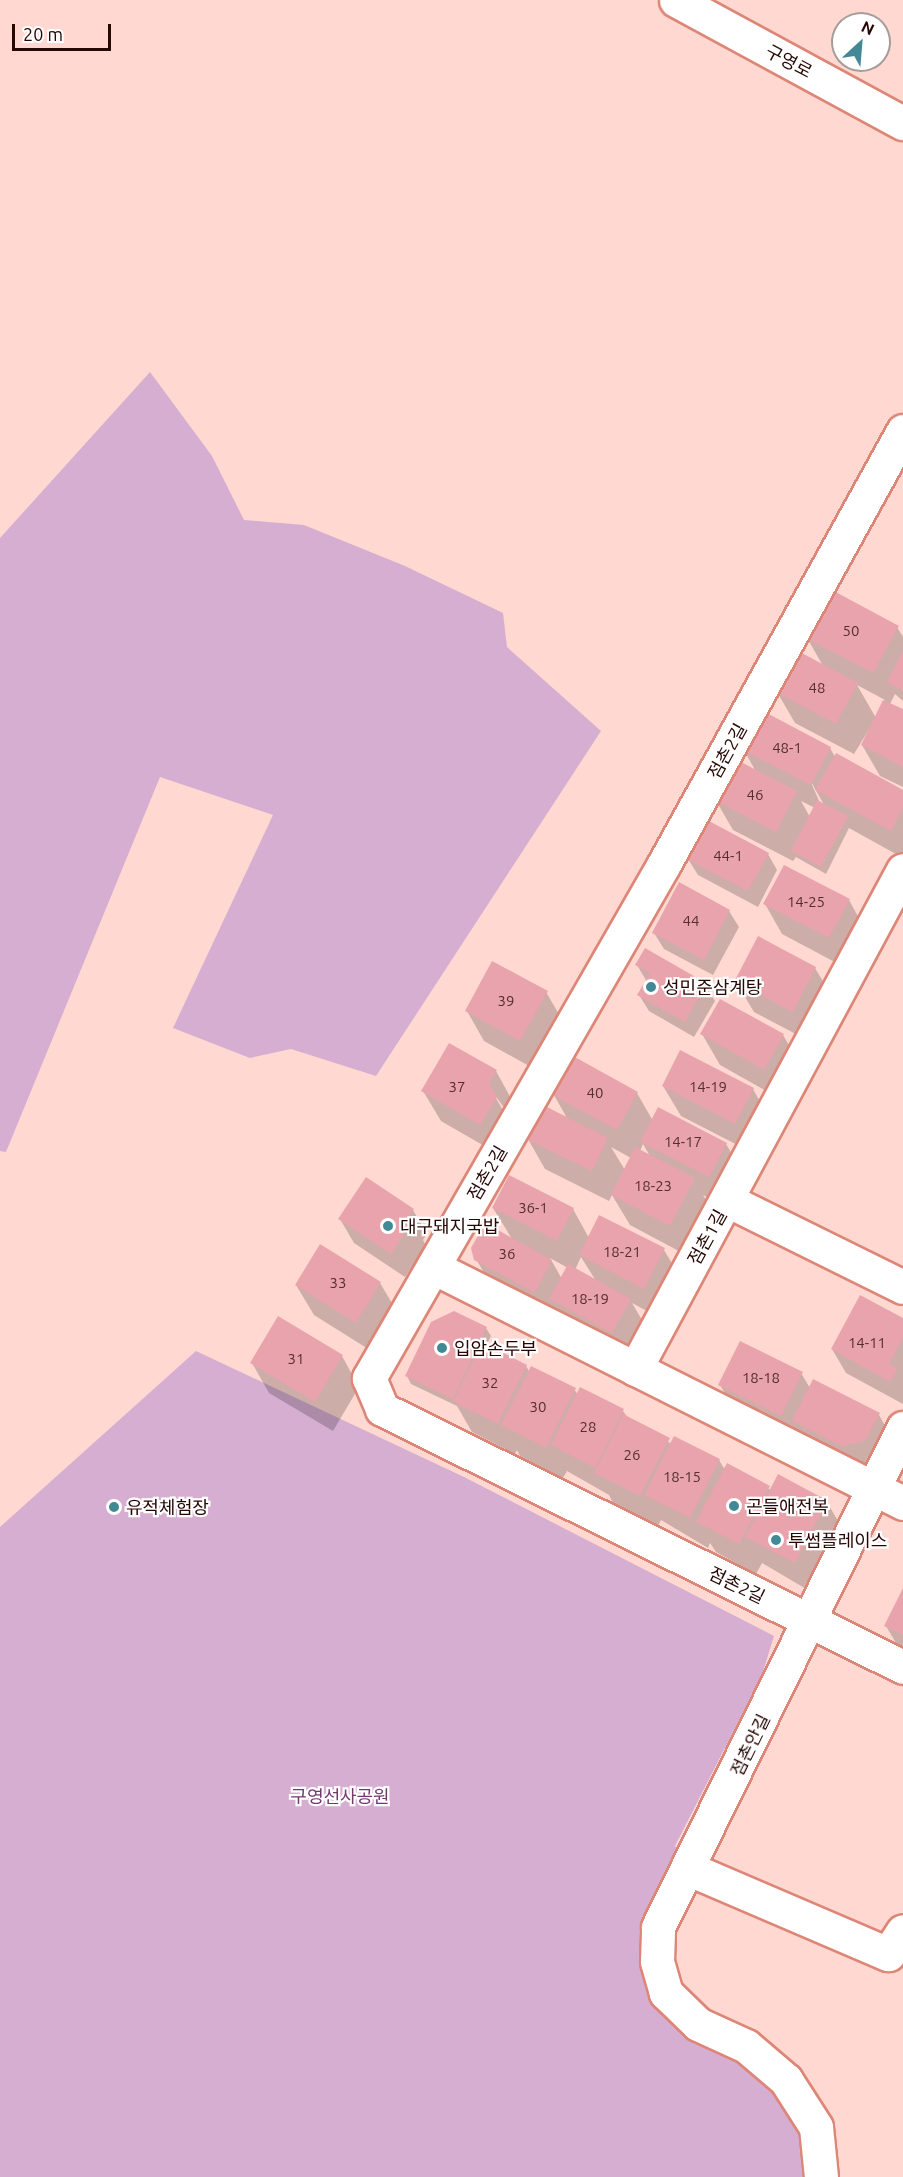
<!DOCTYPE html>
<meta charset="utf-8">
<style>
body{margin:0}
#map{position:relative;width:903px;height:2177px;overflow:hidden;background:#ffd9d1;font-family:Ubuntu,"Noto Sans KR",sans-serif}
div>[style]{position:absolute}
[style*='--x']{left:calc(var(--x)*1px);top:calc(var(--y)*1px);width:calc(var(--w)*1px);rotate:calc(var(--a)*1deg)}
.green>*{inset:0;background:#d6aed1}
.shadow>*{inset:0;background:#0003}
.building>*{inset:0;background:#e8a3ac}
.roads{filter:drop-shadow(2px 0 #dd8677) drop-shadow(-2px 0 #dd8677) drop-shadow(0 2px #dd8677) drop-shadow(0 -2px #dd8677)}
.minor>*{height:33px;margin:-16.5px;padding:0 16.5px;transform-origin:16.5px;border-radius:16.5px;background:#fff}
.major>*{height:33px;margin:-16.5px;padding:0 16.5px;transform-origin:16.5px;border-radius:16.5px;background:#fff}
.dots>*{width:16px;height:16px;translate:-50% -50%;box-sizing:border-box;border:3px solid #fff;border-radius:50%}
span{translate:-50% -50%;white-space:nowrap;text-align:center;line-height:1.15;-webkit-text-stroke:4.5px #fff;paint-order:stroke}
.number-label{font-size:15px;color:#562e2e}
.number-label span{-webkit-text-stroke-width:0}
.street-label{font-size:18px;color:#260704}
.poi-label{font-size:18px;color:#260704}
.left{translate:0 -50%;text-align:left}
.park-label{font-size:18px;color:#74386f}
.north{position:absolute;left:831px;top:12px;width:60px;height:60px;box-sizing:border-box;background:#fff;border:2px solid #a89c9b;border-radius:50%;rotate:26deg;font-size:16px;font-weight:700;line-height:24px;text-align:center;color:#260704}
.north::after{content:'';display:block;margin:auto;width:21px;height:27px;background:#438895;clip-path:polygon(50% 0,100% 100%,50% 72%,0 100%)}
.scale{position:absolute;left:12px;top:24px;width:99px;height:27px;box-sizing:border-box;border:3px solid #260704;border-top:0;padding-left:8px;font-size:18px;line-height:21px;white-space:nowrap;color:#260704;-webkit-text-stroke:4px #fff;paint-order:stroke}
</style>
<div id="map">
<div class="green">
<i style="clip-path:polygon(150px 372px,212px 456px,244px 520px,304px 525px,405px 566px,503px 613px,507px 647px,601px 731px,376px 1076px,291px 1049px,250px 1058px,173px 1028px,273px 815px,160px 777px,6px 1152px,0 1151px,0 538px)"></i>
<i style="clip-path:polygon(196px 1351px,464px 1477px,774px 1636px,762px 1675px,675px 1846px,687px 1868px,674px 1893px,666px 1993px,786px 2080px,821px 2177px,0 2177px,0 1527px)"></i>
</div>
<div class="shadow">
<i style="clip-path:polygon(evenodd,897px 627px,903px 637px,903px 701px,895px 694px,890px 704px,903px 711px,903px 787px,880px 776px,862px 745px,873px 723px,854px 754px,795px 723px,777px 692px,823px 666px,806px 636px,897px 627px,857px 685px,885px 700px,876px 718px,857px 685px)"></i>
<i style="clip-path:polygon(evenodd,830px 748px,835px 757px,903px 791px,903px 858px,849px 828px,826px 874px,796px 857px,793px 861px,733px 830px,715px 799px,756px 772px,744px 750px,830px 748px,809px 778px,823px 803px,820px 803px,809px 778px,830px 748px,801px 801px,815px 808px,810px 817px,801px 801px)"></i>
<i style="clip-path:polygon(768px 854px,777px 870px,758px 907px,698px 875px,688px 859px)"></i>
<i style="clip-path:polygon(849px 900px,866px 931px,846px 968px,782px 934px,765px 904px)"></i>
<i style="clip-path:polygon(729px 911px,739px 927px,713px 975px,664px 949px,654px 933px)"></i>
<i style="clip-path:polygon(637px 965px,705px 984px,715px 1001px,694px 1037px,649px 1011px,639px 995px,647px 982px)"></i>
<i style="clip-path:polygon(815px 968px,833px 998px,811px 1042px,754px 1012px,736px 982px)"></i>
<i style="clip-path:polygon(546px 992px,564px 1023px,538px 1071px,484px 1041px,467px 1011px)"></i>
<i style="clip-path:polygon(702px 1034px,783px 1035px,801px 1066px,782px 1100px,720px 1065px)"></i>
<i style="clip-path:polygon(496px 1071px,513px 1102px,507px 1112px,492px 1091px,513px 1128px,498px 1154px,441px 1121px,423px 1091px)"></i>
<i style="clip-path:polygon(663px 1086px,753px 1089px,770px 1120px,753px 1153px,681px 1116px)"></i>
<i style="clip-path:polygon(evenodd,637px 1093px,653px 1121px,726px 1144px,744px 1174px,727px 1207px,703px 1195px,712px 1209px,688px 1256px,630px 1225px,612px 1195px,609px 1201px,545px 1169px,528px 1139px,568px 1120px,554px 1095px,637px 1093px,643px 1144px,650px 1156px,640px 1151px,643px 1144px,637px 1093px,611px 1147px,631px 1158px,625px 1170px,611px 1147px)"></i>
<i style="clip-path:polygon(evenodd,493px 1208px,573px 1209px,589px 1238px,664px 1250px,682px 1280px,662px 1319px,632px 1303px,648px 1330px,629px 1363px,494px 1290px,476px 1259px,512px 1239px,493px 1208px,581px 1257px,596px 1281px,575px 1270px,581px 1257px,493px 1208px,550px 1258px,568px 1268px,562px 1279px,550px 1258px)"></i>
<i style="clip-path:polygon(413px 1210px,427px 1234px,423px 1240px,426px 1246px,405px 1277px,354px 1243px,340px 1219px)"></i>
<i style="clip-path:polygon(380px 1283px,398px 1313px,373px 1352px,314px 1315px,296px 1285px)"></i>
<i style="clip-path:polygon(903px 1320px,903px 1404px,846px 1373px,832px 1349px)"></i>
<i style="clip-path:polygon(486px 1328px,491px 1336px,486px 1346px,526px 1366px,529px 1371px,574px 1389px,578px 1395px,581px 1389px,623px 1411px,628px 1418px,672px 1444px,719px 1460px,725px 1470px,771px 1490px,827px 1502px,845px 1533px,813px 1593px,762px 1563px,756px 1574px,716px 1552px,710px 1543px,708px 1548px,661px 1520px,658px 1526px,613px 1503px,609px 1495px,567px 1471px,563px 1478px,520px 1456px,517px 1450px,515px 1454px,472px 1432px,457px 1406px,411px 1384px,407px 1376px)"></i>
<i style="clip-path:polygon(342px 1356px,359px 1387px,333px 1431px,269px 1393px,252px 1363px)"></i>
<i style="clip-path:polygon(801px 1373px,810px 1388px,879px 1415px,896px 1445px,859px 1476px,738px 1415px,720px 1385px)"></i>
<i style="clip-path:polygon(903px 1592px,903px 1655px,886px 1626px)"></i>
</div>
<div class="building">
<i style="clip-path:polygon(830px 589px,899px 626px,873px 673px,804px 637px)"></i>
<i style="clip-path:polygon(798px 651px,858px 683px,836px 724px,776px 692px)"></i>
<i style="clip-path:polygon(903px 651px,903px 691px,887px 682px)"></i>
<i style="clip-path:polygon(883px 700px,903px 709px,903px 767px,861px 745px)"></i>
<i style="clip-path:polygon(763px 711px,831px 747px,811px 785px,742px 750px)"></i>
<i style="clip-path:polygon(836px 753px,903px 790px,903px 808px,891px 831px,815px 790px)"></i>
<i style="clip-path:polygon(735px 759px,797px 791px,776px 832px,714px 800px)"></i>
<i style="clip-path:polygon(817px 800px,848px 816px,821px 867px,791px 851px)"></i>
<i style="clip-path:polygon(707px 820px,769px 853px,748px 891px,686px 859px)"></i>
<i style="clip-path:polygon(784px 865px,850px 899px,829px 938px,763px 904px)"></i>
<i style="clip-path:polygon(679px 882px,730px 910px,704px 960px,652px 933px)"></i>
<i style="clip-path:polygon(758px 936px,816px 967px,793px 1012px,734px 982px)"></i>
<i style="clip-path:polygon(645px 948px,706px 983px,685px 1022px,637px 995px,650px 973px,635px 965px)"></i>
<i style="clip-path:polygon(492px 961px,548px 991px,520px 1041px,465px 1011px)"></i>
<i style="clip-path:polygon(720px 999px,784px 1034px,764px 1070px,700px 1034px)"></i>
<i style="clip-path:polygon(449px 1043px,497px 1070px,489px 1083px,497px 1097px,480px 1125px,421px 1091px)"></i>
<i style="clip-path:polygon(680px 1050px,754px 1088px,735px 1124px,662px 1086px)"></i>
<i style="clip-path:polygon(573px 1056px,638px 1092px,617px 1130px,552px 1095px)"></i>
<i style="clip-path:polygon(543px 1105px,608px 1138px,592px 1171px,526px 1139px)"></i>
<i style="clip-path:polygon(658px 1107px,727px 1143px,709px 1177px,640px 1142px)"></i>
<i style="clip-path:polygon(635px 1147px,695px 1178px,670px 1226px,611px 1195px)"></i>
<i style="clip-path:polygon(509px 1175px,574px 1208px,557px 1241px,492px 1208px)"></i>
<i style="clip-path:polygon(366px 1177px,414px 1209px,408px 1217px,413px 1220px,391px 1254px,338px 1219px)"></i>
<i style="clip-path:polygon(599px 1215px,665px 1248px,644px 1289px,579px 1255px)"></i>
<i style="clip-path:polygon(485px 1223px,552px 1260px,535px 1293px,474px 1260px,471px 1248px)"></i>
<i style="clip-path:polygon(320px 1244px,381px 1282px,356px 1323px,295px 1285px)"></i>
<i style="clip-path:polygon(568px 1264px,631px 1299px,612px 1333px,549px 1299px)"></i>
<i style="clip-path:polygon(860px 1295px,903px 1318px,903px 1338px,889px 1364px,898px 1369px,890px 1382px,831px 1349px)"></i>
<i style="clip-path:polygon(454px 1311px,487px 1327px,453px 1399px,405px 1376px,431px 1322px)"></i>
<i style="clip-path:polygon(278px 1316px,343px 1355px,315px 1402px,250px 1363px)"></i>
<i style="clip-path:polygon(740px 1341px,803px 1372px,781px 1416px,718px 1385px)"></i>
<i style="clip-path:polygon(482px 1342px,527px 1365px,498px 1424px,453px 1402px)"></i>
<i style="clip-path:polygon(531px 1366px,576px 1388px,546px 1448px,501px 1425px)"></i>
<i style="clip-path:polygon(813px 1379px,880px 1413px,865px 1441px,841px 1446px,792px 1421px)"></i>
<i style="clip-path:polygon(580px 1387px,624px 1409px,595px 1468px,551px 1445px)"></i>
<i style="clip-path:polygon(623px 1414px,670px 1438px,640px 1496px,594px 1473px)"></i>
<i style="clip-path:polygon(674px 1436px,720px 1459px,690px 1518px,644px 1495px)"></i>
<i style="clip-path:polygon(727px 1463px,770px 1486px,739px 1544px,696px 1522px)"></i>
<i style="clip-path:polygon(778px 1474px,828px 1501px,795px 1563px,745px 1537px)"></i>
<i style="clip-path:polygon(903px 1588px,903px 1635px,884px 1626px)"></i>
</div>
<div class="roads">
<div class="minor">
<i style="--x:903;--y:431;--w:495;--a:118.9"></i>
<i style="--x:664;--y:864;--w:593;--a:119.85"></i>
<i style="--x:369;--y:1378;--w:34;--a:67"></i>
<i style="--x:382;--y:1409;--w:581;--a:26.34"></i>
<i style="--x:727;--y:1200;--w:196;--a:26.3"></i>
<i style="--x:433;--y:1267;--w:526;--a:26.66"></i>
<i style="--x:635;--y:1369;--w:566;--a:-61.76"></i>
<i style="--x:687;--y:1868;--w:219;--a:23.2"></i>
<i style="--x:888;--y:1954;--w:27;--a:-57"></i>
<i style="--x:821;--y:2177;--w:50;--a:-95.7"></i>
<i style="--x:816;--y:2127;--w:56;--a:-122.6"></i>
<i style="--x:786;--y:2080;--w:52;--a:-139.6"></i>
<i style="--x:746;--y:2046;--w:53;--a:-155.4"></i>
<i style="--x:698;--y:2024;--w:45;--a:-135.9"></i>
<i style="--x:666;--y:1993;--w:33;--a:-106"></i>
<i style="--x:657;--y:1961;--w:34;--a:-88"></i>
<i style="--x:658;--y:1927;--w:556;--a:-63.85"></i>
</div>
<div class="major">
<i style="--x:676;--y:0;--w:258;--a:28.5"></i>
</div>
</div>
<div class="dots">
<i style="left:651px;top:987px;background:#438895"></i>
<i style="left:388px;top:1226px;background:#438895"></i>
<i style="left:442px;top:1348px;background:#438895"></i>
<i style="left:734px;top:1506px;background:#438895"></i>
<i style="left:114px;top:1507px;background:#438895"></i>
<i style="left:776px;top:1540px;background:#438895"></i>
</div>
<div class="number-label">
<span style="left:851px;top:631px">50</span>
<span style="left:817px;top:688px">48</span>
<span style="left:787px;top:748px">48-1</span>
<span style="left:755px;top:795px">46</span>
<span style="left:728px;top:856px">44-1</span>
<span style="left:806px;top:902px">14-25</span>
<span style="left:691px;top:921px">44</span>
<span style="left:506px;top:1001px">39</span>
<span style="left:457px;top:1087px">37</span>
<span style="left:708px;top:1087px">14-19</span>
<span style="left:595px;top:1093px">40</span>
<span style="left:683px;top:1142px">14-17</span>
<span style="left:653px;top:1186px">18-23</span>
<span style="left:533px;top:1208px">36-1</span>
<span style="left:622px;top:1252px">18-21</span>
<span style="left:507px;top:1254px">36</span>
<span style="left:338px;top:1283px">33</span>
<span style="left:590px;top:1299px">18-19</span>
<span style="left:867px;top:1343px">14-11</span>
<span style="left:296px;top:1359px">31</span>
<span style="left:761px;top:1378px">18-18</span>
<span style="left:490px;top:1383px">32</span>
<span style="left:538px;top:1407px">30</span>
<span style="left:588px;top:1427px">28</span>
<span style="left:632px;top:1455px">26</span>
<span style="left:682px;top:1477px">18-15</span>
</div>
<div class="street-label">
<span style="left:789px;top:61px;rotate:28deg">구영로</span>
<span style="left:727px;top:751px;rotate:-61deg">점촌2길</span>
<span style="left:487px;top:1173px;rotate:-60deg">점촌2길</span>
<span style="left:707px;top:1237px;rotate:-61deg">점촌1길</span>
<span style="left:737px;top:1585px;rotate:26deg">점촌2길</span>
<span style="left:750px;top:1745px;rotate:-64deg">점촌안길</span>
</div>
<div class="poi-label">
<span class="left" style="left:663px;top:987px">성민준삼계탕</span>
<span class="left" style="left:400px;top:1226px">대구돼지국밥</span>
<span class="left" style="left:454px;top:1348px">입암손두부</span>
<span class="left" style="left:746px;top:1506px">곤들애전복</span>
<span class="left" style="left:126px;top:1507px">유적체험장</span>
<span class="left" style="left:788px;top:1540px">투썸플레이스</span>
</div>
<div class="park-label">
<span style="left:340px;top:1796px">구영선사공원</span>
</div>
<div class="north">N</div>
<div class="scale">20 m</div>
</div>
